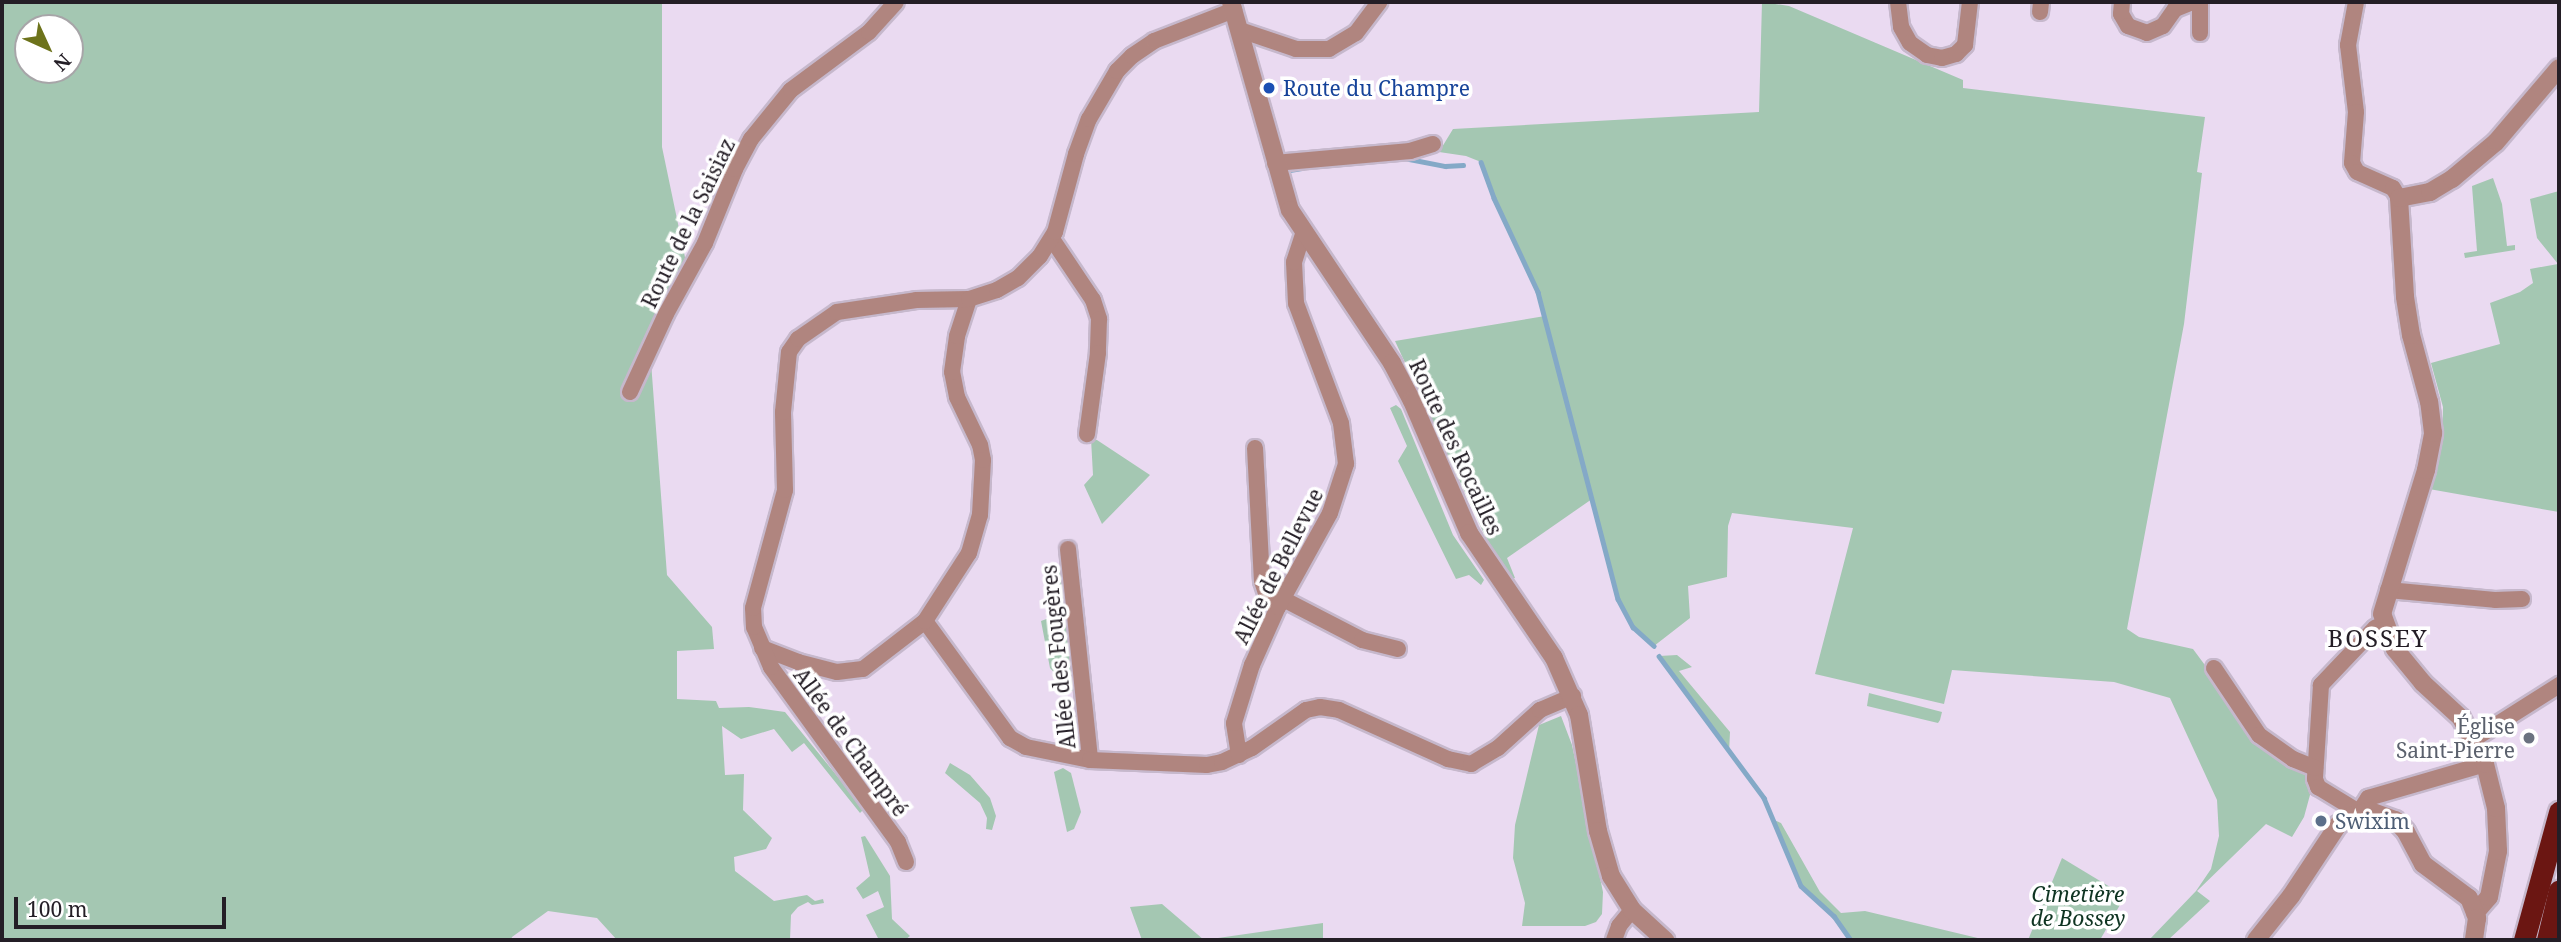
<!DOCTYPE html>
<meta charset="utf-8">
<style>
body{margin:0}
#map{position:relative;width:2561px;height:942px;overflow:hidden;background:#eadaf1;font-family:"Noto Serif",serif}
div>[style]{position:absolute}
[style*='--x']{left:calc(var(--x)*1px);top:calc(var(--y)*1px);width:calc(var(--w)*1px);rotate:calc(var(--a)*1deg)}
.green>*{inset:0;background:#a4c7b2}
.stream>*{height:4.5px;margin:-2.25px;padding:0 2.25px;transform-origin:2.25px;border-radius:2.25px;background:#84a9c7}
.roads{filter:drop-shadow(2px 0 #c6b8cc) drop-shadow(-2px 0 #c6b8cc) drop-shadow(0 2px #c6b8cc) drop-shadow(0 -2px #c6b8cc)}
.minor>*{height:16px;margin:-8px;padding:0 8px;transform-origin:8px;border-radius:8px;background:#b0857f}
.tertiary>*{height:18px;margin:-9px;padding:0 9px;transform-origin:9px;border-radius:9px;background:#b0857f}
.motorway>*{height:21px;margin:-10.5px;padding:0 10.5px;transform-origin:10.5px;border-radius:10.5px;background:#6b1612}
.dots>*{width:19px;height:19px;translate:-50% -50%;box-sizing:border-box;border:4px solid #fff;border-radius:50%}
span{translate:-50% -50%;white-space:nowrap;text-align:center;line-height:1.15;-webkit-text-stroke:7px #fff;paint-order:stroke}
.transit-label{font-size:21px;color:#164399}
.left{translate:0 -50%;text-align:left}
.street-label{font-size:21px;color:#241e26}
.worship-label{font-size:21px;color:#5b616d}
.right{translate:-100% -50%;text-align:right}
.service-label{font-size:21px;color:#4e5e75}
.park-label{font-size:21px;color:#0f3422;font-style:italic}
.quarter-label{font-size:24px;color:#241e26;letter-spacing:2px}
.frame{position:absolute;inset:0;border:4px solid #241e26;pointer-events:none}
.north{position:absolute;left:14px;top:14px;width:70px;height:70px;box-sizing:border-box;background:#fff;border:2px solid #a7a5a8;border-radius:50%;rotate:135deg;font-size:19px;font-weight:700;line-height:28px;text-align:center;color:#241e26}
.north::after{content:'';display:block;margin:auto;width:24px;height:32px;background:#6d731b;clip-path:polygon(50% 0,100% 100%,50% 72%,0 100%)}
.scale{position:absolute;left:14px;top:897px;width:212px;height:32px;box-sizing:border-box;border:4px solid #241e26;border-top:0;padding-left:9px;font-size:21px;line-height:24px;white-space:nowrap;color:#241e26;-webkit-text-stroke:5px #fff;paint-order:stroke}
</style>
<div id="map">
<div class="green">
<i style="clip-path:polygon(evenodd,2px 2px,662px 2px,662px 147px,686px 262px,651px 362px,667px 575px,712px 627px,714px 649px,677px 651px,677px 699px,716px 701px,719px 708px,749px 707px,785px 712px,864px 809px,860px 813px,804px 743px,792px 752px,774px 729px,741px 739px,722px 726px,725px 775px,744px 774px,743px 810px,772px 838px,766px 849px,734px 857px,735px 871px,774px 901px,807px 895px,815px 901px,823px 899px,824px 903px,812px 905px,808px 902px,798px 907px,791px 915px,790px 940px,617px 940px,597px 918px,548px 911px,512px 937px,511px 940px,2px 940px,2px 2px,28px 28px,70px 28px,70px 70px,28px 70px,28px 28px)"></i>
<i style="clip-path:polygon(1762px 2px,1789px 6px,1963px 80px,1963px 88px,2205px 117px,2197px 172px,2202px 173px,2184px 324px,2127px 629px,2139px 637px,2193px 649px,2213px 676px,2303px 771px,2309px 781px,2310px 795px,2304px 817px,2292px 837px,2266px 824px,2197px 891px,2210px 901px,2168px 940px,2149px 940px,2196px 891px,2211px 869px,2219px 836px,2217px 800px,2170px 698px,2114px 682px,1952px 670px,1944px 704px,1815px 674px,1853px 528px,1732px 513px,1728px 526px,1727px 577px,1688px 586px,1690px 618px,1654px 646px,1633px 627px,1618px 599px,1592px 499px,1507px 558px,1515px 578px,1511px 579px,1485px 536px,1395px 341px,1545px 316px,1538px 292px,1494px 198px,1481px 162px,1466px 156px,1439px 152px,1453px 129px,1759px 112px)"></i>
<i style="clip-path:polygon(2493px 178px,2502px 204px,2507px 246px,2515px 245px,2515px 250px,2465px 258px,2464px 253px,2477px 251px,2472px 186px)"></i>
<i style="clip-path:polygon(2559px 191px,2559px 512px,2429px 489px,2442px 446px,2443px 407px,2431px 363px,2500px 344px,2490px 303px,2520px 292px,2533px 283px,2530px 269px,2558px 264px,2537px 238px,2530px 199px)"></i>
<i style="clip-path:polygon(1396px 405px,1401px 409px,1453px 535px,1484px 580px,1481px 585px,1469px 575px,1456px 579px,1398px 461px,1407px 446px,1390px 408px)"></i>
<i style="clip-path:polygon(1091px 439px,1097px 440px,1150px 475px,1102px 524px,1084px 485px,1093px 475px)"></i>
<i style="clip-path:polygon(1062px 568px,1076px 691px,1071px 691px,1050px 668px,1041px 621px,1060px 614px,1055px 569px)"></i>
<i style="clip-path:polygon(1677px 655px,1692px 667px,1679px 671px,1730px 732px,1729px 753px,1720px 736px,1659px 656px)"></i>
<i style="clip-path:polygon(1869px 693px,1942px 712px,1940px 720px,1938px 723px,1867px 706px)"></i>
<i style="clip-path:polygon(1561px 716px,1572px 745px,1603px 892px,1602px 914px,1596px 922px,1585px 926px,1522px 926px,1525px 903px,1513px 858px,1515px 825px,1539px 725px)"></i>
<i style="clip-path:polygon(950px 763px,970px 775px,990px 798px,996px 816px,992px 830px,986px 829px,987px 818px,980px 803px,945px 773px)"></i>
<i style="clip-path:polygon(1063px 768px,1071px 773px,1081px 812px,1074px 829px,1067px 832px,1054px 772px)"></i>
<i style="clip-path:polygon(1774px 820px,1781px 823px,1820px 892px,1841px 913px,1865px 911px,1986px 940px,1851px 940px,1834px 916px,1801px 886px)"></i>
<i style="clip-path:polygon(865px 836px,890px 876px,892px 919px,910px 936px,905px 940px,879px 940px,866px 915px,884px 907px,878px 891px,863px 899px,856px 888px,870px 876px,861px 837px)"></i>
<i style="clip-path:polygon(2062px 858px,2125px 896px,2100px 940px,2028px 940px)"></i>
<i style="clip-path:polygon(1162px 904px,1204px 940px,1323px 923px,1323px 940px,1142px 940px,1130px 907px)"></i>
</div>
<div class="stream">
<i style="--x:1404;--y:158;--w:42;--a:11"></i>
<i style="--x:1445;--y:166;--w:18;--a:-3"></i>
<i style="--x:1481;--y:162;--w:38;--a:70"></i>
<i style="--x:1494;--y:198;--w:104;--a:64.9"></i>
<i style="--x:1538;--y:292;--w:317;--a:75.4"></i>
<i style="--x:1618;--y:599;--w:32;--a:62"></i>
<i style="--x:1633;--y:627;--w:28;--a:42"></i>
<i style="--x:1290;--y:170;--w:13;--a:-9"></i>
<i style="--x:1659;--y:656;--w:177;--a:53.5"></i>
<i style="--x:1764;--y:798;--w:95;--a:67.2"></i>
<i style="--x:1801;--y:886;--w:45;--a:42.3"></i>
<i style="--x:1834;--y:916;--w:29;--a:55"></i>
</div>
<div class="roads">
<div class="minor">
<i style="--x:1898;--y:2;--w:25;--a:83"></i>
<i style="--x:1901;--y:27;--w:18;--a:61"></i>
<i style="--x:1910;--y:43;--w:21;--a:35"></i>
<i style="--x:1927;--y:55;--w:15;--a:11"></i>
<i style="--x:1942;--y:58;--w:15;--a:-16"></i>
<i style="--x:1956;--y:54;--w:13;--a:-45"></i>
<i style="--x:1965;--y:45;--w:43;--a:-83.4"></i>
<i style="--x:2122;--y:2;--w:12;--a:95"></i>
<i style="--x:2121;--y:14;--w:14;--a:60"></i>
<i style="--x:2128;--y:26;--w:20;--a:20"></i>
<i style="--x:2147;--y:33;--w:17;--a:-24"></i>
<i style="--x:2163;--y:26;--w:21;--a:-55"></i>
<i style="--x:2175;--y:9;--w:18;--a:-22"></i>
<i style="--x:2200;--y:2;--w:31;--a:90"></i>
<i style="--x:2356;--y:2;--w:44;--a:100.5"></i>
<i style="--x:2348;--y:45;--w:67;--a:83.2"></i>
<i style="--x:2356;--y:112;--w:51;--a:94.5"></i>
<i style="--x:2352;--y:163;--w:10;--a:61"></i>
<i style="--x:2357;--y:172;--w:39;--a:24"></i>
<i style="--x:2393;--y:188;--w:12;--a:59"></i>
<i style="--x:2040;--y:12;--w:10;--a:-84"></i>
<i style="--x:1240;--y:30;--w:59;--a:18.7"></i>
<i style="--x:1296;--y:49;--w:33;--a:0"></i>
<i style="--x:1329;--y:49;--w:31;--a:-31"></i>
<i style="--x:1356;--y:33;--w:39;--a:-53"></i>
<i style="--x:1275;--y:163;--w:136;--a:-5.1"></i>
<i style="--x:1410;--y:151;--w:24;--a:-17"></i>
<i style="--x:1052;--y:239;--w:73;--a:56.1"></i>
<i style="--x:1093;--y:300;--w:20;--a:72"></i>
<i style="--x:1099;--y:319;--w:34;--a:92"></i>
<i style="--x:1098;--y:353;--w:82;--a:97.7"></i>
<i style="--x:630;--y:392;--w:86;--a:-65.2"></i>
<i style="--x:666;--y:314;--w:81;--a:-61.2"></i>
<i style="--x:705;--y:243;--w:80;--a:-67.9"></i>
<i style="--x:735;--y:169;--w:34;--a:-62"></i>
<i style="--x:751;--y:139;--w:63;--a:-50.8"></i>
<i style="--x:791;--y:90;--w:97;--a:-36.6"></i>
<i style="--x:869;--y:32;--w:40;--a:-48"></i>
<i style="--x:1255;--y:448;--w:133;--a:87"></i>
<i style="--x:1262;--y:581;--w:20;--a:72"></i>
<i style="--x:1268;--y:600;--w:12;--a:35"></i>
<i style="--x:1068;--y:549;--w:212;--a:84"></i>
<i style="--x:2388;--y:590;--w:107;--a:5.3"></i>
<i style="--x:2495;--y:600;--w:27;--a:-2"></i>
<i style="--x:1283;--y:599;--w:89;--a:27.4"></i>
<i style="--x:1362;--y:640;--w:37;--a:14"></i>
<i style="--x:925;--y:621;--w:145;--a:54"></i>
<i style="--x:1010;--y:738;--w:18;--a:29"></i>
<i style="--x:1026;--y:747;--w:65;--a:11.5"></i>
<i style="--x:1090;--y:760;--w:117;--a:2.4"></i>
<i style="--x:1207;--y:765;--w:15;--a:-11"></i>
<i style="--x:1222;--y:762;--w:33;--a:-25"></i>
<i style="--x:1252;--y:748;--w:66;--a:-35.1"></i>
<i style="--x:1306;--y:710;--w:14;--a:-12"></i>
<i style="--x:1320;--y:707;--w:19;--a:9"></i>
<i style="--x:1339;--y:710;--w:120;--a:24.2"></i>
<i style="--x:1448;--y:759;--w:24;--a:12"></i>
<i style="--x:1471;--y:764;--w:31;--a:-31"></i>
<i style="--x:1498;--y:748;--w:57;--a:-42.1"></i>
<i style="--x:1540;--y:710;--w:36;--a:-23"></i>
<i style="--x:2385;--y:623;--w:11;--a:153"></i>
<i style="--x:2375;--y:628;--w:79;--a:133.5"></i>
<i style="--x:2321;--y:685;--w:94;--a:93.7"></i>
<i style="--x:2315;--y:779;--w:9;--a:69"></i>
<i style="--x:2318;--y:787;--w:48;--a:31.4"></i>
<i style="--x:2359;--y:812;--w:17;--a:-57"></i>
<i style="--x:2368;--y:798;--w:122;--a:-16.2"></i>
<i style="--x:762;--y:648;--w:39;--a:21"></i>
<i style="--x:798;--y:662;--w:40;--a:14.4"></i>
<i style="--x:837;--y:672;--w:26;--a:-7"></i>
<i style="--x:863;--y:669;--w:78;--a:-37.7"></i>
<i style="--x:925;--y:621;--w:81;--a:-57.1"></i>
<i style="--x:969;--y:553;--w:40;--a:-74"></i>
<i style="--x:980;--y:515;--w:55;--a:-86.9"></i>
<i style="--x:983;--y:460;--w:15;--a:-101"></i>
<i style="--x:980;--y:445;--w:53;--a:-115.6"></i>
<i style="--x:957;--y:397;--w:25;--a:-101"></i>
<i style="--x:952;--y:372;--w:36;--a:-82"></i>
<i style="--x:957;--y:336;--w:39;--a:-72"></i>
<i style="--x:2214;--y:668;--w:81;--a:56.1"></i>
<i style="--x:2259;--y:735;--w:42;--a:35.2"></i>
<i style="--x:2293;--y:759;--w:24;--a:22"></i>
<i style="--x:2474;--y:739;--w:101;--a:-32.4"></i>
<i style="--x:1239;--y:755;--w:32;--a:-99"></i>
<i style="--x:1234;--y:723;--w:61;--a:-72.8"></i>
<i style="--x:1252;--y:665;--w:64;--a:-65.9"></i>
<i style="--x:1278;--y:607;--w:107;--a:-61"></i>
<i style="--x:1330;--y:513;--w:52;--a:-71.9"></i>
<i style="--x:1346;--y:464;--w:41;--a:-97"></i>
<i style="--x:1341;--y:423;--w:128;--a:-110.6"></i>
<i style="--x:1296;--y:303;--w:41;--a:-92.8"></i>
<i style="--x:1294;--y:262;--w:28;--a:-72"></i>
<i style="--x:906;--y:862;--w:22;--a:-112"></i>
<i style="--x:898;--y:842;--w:216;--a:-126"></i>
<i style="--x:771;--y:667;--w:43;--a:-113"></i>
<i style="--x:754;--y:627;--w:19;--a:-93"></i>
<i style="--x:753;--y:608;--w:122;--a:-74.8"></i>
<i style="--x:785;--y:490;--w:78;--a:-91.5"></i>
<i style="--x:783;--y:412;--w:60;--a:-84.3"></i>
<i style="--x:789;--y:352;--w:16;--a:-55"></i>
<i style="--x:798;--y:339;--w:47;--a:-34.7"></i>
<i style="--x:837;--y:312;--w:80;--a:-8.6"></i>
<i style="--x:916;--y:300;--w:53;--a:-1.1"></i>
<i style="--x:969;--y:299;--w:29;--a:-18"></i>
<i style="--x:997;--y:290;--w:24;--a:-30"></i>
<i style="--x:1018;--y:278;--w:31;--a:-45"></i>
<i style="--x:1040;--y:256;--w:28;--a:-58"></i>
<i style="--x:1055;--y:232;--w:81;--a:-74.9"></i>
<i style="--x:1076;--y:154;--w:37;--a:-70"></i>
<i style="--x:1089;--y:119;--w:56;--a:-59.7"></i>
<i style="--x:1117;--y:71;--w:21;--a:-45"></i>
<i style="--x:1132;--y:56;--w:27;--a:-34"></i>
<i style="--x:1154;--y:41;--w:86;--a:-21.2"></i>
<i style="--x:1614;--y:940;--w:15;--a:-70"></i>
<i style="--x:1619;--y:926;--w:21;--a:-51"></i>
</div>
<div class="tertiary">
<i style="--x:1231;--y:2;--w:216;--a:74.2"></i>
<i style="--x:1290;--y:210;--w:184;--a:56.3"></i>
<i style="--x:1392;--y:363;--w:43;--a:62.2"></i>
<i style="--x:1412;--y:401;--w:144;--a:66.6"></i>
<i style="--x:1469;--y:533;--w:151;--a:55.8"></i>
<i style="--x:1554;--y:658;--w:62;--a:66.3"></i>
<i style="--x:1579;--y:715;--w:118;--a:80.7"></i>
<i style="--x:1598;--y:831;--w:47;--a:73.9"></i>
<i style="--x:1611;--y:876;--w:40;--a:58"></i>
<i style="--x:1632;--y:910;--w:45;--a:42.3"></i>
<i style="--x:2475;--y:913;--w:21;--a:-49"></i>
<i style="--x:2489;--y:897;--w:47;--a:-78.9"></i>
<i style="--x:2498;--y:851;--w:43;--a:-92.7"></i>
<i style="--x:2496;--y:808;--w:45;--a:-104"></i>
<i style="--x:2485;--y:764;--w:52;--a:-117.6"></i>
<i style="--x:2461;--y:718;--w:52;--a:-137.4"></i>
<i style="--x:2423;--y:683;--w:44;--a:-129.5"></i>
<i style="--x:2395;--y:649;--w:37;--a:-110"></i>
<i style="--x:2382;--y:614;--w:151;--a:-73"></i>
<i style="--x:2426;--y:470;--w:38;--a:-79"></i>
<i style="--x:2433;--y:433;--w:31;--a:-97"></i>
<i style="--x:2429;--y:402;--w:69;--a:-105"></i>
<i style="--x:2411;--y:335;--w:39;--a:-99"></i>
<i style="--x:2405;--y:296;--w:98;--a:-93.5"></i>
<i style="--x:2399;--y:198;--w:32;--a:-11"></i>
<i style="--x:2430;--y:192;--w:26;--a:-31"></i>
<i style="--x:2452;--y:179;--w:57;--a:-40.1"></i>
<i style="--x:2496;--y:142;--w:97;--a:-49.6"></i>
<i style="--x:2256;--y:940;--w:56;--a:-51.5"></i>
<i style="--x:2291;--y:896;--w:85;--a:-56.5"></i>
<i style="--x:2338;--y:825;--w:16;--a:-35"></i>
<i style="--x:2351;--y:816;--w:20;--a:-15"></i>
<i style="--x:2370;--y:811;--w:27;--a:20"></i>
<i style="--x:2395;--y:820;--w:16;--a:47"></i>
<i style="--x:2406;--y:832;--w:36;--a:62"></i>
<i style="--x:2423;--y:864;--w:57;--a:36.5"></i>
<i style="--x:2469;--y:898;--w:22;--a:68"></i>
<i style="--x:2477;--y:918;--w:22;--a:98"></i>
</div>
<div class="motorway">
<i style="--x:2524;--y:940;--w:133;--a:-74.7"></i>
<i style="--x:2547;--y:940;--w:51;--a:-76.5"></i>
</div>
</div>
<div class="dots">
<i style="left:1269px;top:88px;background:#1a4fb4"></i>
<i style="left:2529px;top:738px;background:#6b7280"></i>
<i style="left:2321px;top:821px;background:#5c6f8a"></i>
</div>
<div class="transit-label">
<span class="left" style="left:1283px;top:88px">Route du Champre</span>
</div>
<div class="street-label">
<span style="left:688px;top:223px;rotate:-64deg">Route de la Saisiaz</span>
<span style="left:1456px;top:447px;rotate:65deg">Route des Rocailles</span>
<span style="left:1278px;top:566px;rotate:-63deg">Allée de Bellevue</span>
<span style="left:1058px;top:657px;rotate:-96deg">Allée des Fougères</span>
<span style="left:851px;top:742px;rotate:54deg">Allée de Champré</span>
</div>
<div class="worship-label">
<span class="right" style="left:2515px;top:738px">Église<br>Saint-Pierre</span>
</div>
<div class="service-label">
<span class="left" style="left:2335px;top:821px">Swixim</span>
</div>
<div class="park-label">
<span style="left:2078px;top:906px">Cimetière<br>de Bossey</span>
</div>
<div class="quarter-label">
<span style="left:2378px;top:638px">BOSSEY</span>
</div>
<div class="frame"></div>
<div class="north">N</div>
<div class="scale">100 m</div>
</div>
